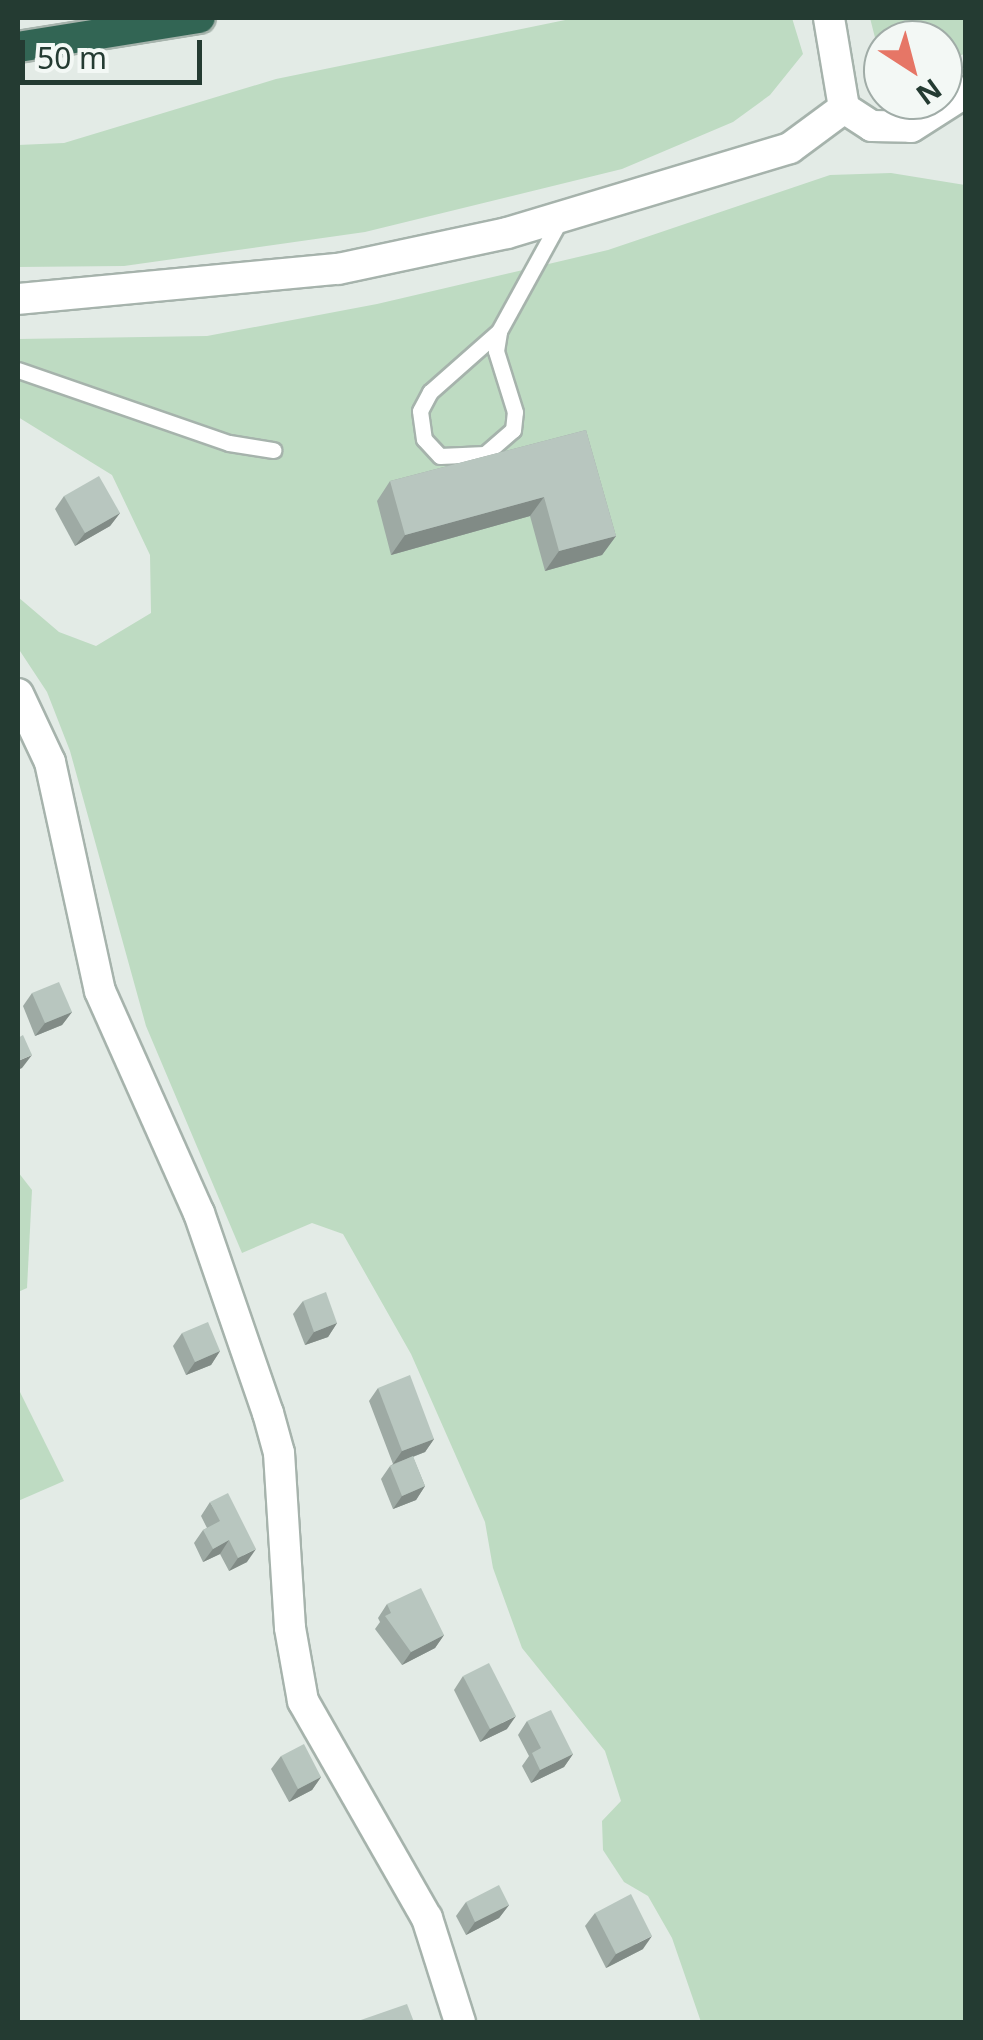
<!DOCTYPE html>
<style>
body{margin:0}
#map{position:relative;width:983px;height:2040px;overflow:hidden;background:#e3ebe6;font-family:"Noto Sans",sans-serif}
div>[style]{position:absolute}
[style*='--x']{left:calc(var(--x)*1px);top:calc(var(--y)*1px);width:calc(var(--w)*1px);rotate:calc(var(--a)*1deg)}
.green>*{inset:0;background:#bedbc2}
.roads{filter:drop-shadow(2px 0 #a6b3ac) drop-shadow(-2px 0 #a6b3ac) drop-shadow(0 2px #a6b3ac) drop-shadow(0 -2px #a6b3ac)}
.lane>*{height:15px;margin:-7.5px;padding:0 7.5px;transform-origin:7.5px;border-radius:7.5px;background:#fff}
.street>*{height:30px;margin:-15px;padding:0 15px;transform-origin:15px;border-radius:15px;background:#fff}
.highway>*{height:30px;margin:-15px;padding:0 15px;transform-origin:15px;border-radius:15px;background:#326554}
.wall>*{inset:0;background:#9eaaa4}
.shaded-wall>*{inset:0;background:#818b86}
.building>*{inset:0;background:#b8c6bf}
span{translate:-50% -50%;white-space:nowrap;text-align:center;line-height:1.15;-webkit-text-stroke:8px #f3f8f5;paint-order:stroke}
.frame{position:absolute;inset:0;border:20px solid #243b32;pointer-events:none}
.north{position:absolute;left:863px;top:20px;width:100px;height:100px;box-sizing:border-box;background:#f3f8f5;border:2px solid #a0aca7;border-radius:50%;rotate:144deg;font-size:28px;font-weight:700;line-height:40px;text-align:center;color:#243b32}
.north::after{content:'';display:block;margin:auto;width:35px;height:45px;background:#e67666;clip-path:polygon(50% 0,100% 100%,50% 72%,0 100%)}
.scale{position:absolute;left:20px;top:40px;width:182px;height:45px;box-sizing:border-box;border:5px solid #243b32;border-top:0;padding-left:12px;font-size:30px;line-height:35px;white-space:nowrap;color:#243b32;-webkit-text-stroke:8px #f3f8f5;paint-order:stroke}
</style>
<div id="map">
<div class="green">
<i style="clip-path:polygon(575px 18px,792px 18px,803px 54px,770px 95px,733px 122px,622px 169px,365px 232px,124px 266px,18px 267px,18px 145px,64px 143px,276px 79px)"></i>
<i style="clip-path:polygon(870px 18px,965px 18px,965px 53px,943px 67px,943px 40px,883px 40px,883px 69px)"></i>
<i style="clip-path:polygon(891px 173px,965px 185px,965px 2022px,701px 2022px,672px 1938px,648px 1896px,624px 1882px,603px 1850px,602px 1821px,621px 1801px,605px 1751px,522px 1648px,493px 1568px,485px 1522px,411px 1354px,343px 1234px,312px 1223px,242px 1253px,146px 1026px,70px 751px,47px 692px,18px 648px,18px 597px,59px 632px,96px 646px,151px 613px,150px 555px,112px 475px,18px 417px,18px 339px,207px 336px,377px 304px,608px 250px,830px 175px)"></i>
<i style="clip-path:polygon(18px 1172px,32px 1190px,27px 1288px,18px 1292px)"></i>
<i style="clip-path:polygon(18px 1388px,64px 1481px,18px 1501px)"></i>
</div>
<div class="roads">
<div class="lane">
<i style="--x:499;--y:331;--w:92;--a:138.5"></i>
<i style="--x:430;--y:392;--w:21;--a:118"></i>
<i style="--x:420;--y:411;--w:28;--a:82"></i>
<i style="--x:424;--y:439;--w:23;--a:47"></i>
<i style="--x:440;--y:456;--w:45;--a:-2.5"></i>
<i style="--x:485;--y:454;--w:37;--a:-41"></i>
<i style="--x:513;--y:430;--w:18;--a:-84"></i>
<i style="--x:515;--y:412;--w:64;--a:-107.3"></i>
<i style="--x:496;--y:351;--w:20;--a:-81"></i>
<i style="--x:499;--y:331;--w:127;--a:-61.2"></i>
<i style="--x:18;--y:370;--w:223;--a:19.1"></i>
<i style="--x:229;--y:443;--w:45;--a:9"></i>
</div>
<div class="street">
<i style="--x:829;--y:18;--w:91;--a:80.5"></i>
<i style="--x:844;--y:108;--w:33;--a:33"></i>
<i style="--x:872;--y:126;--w:39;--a:1"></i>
<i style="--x:911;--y:127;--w:65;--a:-32.5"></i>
<i style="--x:18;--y:299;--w:321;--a:-5.4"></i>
<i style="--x:338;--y:269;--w:173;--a:-12"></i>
<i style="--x:507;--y:233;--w:295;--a:-16.7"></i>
<i style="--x:790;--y:148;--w:67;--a:-36.5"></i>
<i style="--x:18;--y:694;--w:75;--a:64.8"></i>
<i style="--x:50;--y:762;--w:234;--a:77.7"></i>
<i style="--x:100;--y:991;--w:243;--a:66"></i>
<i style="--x:199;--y:1213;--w:212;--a:71"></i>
<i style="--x:268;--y:1413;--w:41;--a:74.6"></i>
<i style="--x:279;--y:1453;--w:175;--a:86.4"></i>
<i style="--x:290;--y:1628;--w:74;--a:79.9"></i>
<i style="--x:303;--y:1701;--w:250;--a:60.3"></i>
<i style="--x:427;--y:1918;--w:109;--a:72.4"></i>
</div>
<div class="highway">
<i style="--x:18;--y:47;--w:184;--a:-9.1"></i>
</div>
</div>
<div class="wall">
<i style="clip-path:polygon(586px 430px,616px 536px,602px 555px,545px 571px,530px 516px,391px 555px,377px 501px,390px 481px)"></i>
<i style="clip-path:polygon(64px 496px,120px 513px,110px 526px,75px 546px,55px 509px)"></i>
<i style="clip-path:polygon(32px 993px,72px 1012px,62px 1025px,35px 1036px,23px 1006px)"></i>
<i style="clip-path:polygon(303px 1301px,337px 1323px,328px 1337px,305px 1345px,293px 1314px)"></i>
<i style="clip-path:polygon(182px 1333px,220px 1351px,211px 1365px,186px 1375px,173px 1346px)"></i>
<i style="clip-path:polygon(378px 1388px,434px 1439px,425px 1452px,413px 1457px,425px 1486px,416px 1500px,393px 1509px,381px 1479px,390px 1466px,393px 1464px,369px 1401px)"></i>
<i style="clip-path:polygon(210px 1502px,247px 1562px,229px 1571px,220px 1554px,203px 1562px,194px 1543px,203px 1530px,207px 1528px,201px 1516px)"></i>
<i style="clip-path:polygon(387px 1604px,444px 1635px,435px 1648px,402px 1665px,375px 1629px,380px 1622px,378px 1618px)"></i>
<i style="clip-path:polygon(463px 1676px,507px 1729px,480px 1742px,454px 1690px)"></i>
<i style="clip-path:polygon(527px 1721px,573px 1754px,564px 1767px,531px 1783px,522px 1766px,529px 1756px,518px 1735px)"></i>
<i style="clip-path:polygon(281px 1756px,321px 1777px,312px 1790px,289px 1802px,271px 1769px)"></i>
<i style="clip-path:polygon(466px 1902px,509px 1905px,499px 1918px,466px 1935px,456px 1916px)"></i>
<i style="clip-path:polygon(595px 1913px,643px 1949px,606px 1968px,585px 1926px)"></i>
</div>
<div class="shaded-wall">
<i style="clip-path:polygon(544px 497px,530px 516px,391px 555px,405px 535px)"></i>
<i style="clip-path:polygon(120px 513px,110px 526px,75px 546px,85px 533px)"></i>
<i style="clip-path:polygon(616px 536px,602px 555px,545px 571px,559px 551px)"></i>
<i style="clip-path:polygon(72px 1012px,62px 1025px,35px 1036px,45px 1023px)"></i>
<i style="clip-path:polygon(32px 1055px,22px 1068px,18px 1070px,18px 1061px)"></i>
<i style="clip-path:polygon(337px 1323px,328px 1337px,305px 1345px,314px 1332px)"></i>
<i style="clip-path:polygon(220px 1351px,211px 1365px,186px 1375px,195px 1362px)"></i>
<i style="clip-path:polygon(434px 1439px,425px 1452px,393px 1464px,402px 1451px)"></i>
<i style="clip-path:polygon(425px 1486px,416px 1500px,393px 1509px,402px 1496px)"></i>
<i style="clip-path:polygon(229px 1540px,220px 1554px,203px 1562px,213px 1549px)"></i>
<i style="clip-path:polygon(256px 1549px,247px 1562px,229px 1571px,238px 1558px)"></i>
<i style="clip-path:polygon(444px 1635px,435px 1648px,402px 1665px,411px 1652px)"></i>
<i style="clip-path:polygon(516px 1716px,507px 1729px,480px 1742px,490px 1729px)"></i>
<i style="clip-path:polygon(573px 1754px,564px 1767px,531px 1783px,540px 1770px)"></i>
<i style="clip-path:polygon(321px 1777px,312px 1790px,289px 1802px,298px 1789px)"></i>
<i style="clip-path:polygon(509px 1905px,499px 1918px,466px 1935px,475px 1922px)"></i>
<i style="clip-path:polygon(652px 1936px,643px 1949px,606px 1968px,616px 1954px)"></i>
</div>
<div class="building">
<i style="clip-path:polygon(586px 430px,616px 536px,559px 551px,544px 497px,405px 535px,390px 481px)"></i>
<i style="clip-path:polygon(99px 476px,120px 513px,85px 533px,64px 496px)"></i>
<i style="clip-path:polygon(59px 982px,72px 1012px,45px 1023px,32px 993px)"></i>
<i style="clip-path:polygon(23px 1035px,32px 1055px,18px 1061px,18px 1038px)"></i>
<i style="clip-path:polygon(326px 1292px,337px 1323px,314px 1332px,303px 1301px)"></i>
<i style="clip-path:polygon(208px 1322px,220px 1351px,195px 1362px,182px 1333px)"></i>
<i style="clip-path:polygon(410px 1375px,434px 1439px,402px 1451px,378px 1388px)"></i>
<i style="clip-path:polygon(413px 1456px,425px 1486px,402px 1496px,390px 1466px)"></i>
<i style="clip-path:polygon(228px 1493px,256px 1549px,238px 1558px,229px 1540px,213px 1549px,203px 1530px,220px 1521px,210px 1502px)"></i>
<i style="clip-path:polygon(421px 1588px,444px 1635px,411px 1652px,385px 1616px,391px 1613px,387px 1604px)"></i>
<i style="clip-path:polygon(489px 1663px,516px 1716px,490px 1729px,463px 1676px)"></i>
<i style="clip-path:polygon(551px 1710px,573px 1754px,540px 1770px,532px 1753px,541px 1748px,527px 1721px)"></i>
<i style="clip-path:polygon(304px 1744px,321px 1777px,298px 1789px,281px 1756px)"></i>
<i style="clip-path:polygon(499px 1885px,509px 1905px,475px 1922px,466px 1902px)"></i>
<i style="clip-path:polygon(631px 1894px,652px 1936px,616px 1954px,595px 1913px)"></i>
<i style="clip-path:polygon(407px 2004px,414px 2022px,359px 2022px,358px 2021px)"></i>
</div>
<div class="frame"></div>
<div class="north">N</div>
<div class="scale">50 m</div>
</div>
